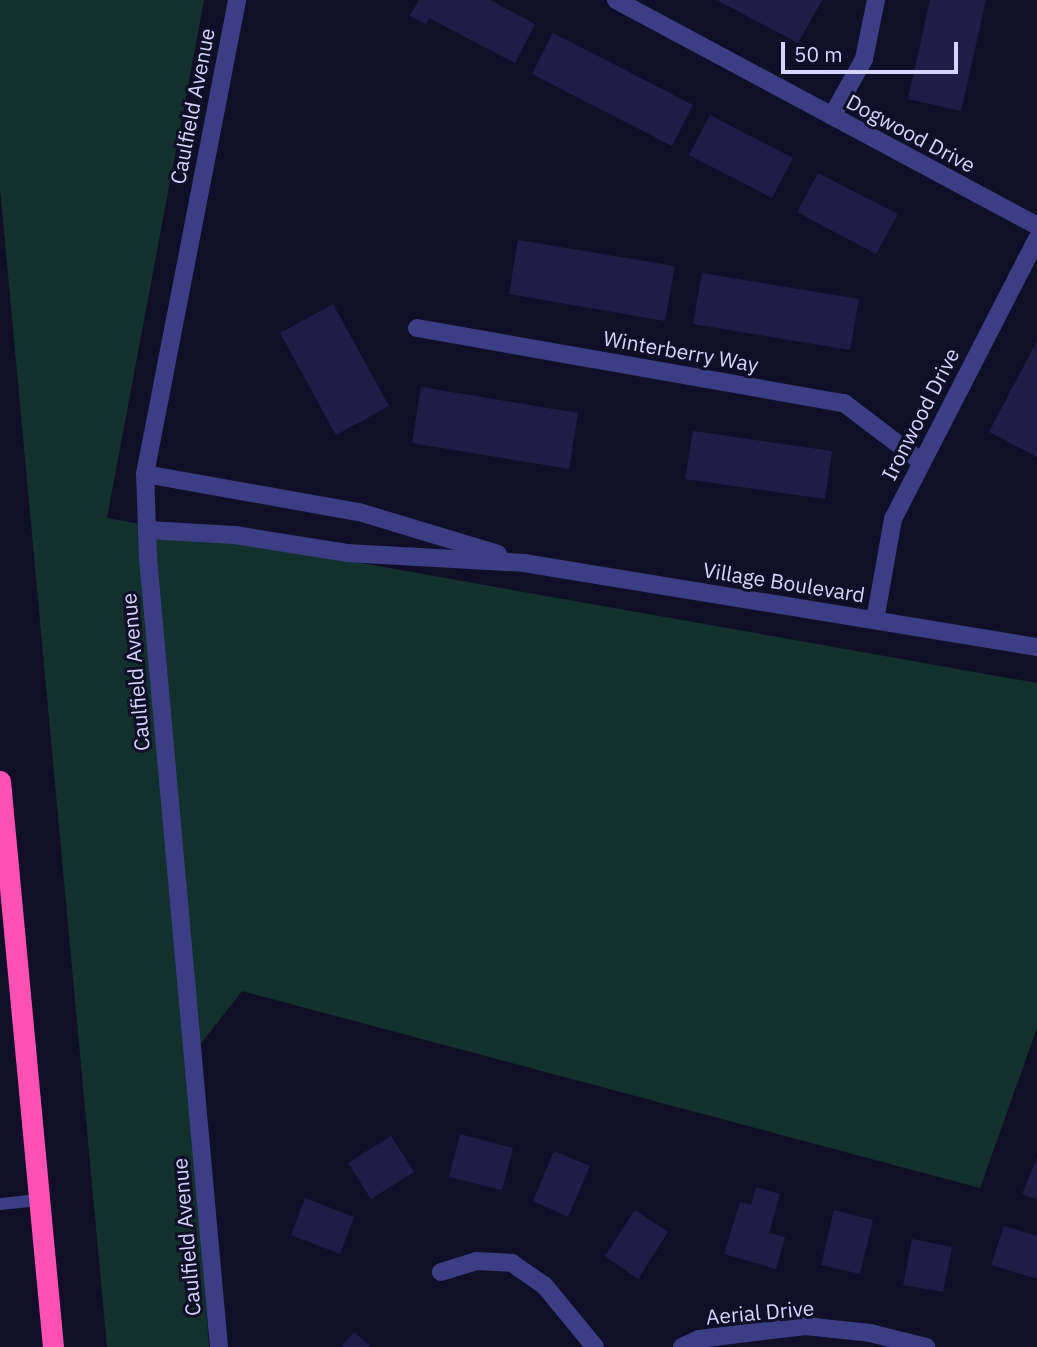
<!DOCTYPE html>
<style>
body{margin:0}
#map{position:relative;width:1037px;height:1347px;overflow:hidden;background:#110f27;font-family:"IBM Plex Sans",sans-serif}
div>[style]{position:absolute}
[style*='--x']{left:calc(var(--x)*1px);top:calc(var(--y)*1px);width:calc(var(--w)*1px);rotate:calc(var(--a)*1deg)}
.green>*{inset:0;background:#12312d}
.building>*{inset:0;background:#211b48}
.service>*{height:12px;margin:-6px;padding:0 6px;transform-origin:6px;border-radius:6px;background:#3b3e85}
.minor>*{height:18px;margin:-9px;padding:0 9px;transform-origin:9px;border-radius:9px;background:#3b3e85}
.motorway>*{height:21px;margin:-10.5px;padding:0 10.5px;transform-origin:10.5px;border-radius:10.5px;background:#fe51b3}
span{translate:-50% -50%;white-space:nowrap;text-align:center;line-height:1.15;-webkit-text-stroke:6px #110f27;paint-order:stroke}
.street-label{font-size:21px;color:#d6d5ff}
.scale{position:absolute;left:781px;top:42px;width:177px;height:32px;box-sizing:border-box;border:4px solid #d6d5ff;border-top:0;padding-left:9px;font-size:21px;line-height:24px;white-space:nowrap;color:#d6d5ff;-webkit-text-stroke:5px #110f27;paint-order:stroke}
</style>
<div id="map">
<div class="green">
<i style="clip-path:polygon(0 0,204px 0,107px 518px,1037px 683px,1037px 1028px,980px 1188px,242px 991px,188px 1060px,209px 1347px,107px 1347px,0 188px)"></i>
</div>
<div class="building">
<i style="clip-path:polygon(419px 0,490px 0,535px 24px,515px 63px,429px 18px,426px 24px,410px 16px)"></i>
<i style="clip-path:polygon(717px 0,822px 0,798px 43px)"></i>
<i style="clip-path:polygon(930px 0,986px 0,961px 111px,908px 99px)"></i>
<i style="clip-path:polygon(553px 33px,693px 105px,672px 146px,532px 74px)"></i>
<i style="clip-path:polygon(710px 115px,793px 158px,772px 198px,689px 155px)"></i>
<i style="clip-path:polygon(818px 173px,898px 214px,876px 254px,797px 212px)"></i>
<i style="clip-path:polygon(518px 240px,675px 266px,665px 321px,509px 294px)"></i>
<i style="clip-path:polygon(702px 273px,859px 299px,850px 350px,693px 324px)"></i>
<i style="clip-path:polygon(333px 304px,389px 406px,336px 435px,280px 333px)"></i>
<i style="clip-path:polygon(1037px 341px,1037px 457px,989px 432px)"></i>
<i style="clip-path:polygon(421px 387px,578px 413px,569px 469px,412px 443px)"></i>
<i style="clip-path:polygon(693px 431px,832px 451px,825px 499px,685px 479px)"></i>
<i style="clip-path:polygon(460px 1134px,513px 1148px,502px 1190px,449px 1177px)"></i>
<i style="clip-path:polygon(391px 1136px,414px 1172px,371px 1199px,348px 1163px)"></i>
<i style="clip-path:polygon(554px 1151px,590px 1166px,568px 1217px,533px 1201px)"></i>
<i style="clip-path:polygon(1037px 1158px,1037px 1200px,1022px 1194px)"></i>
<i style="clip-path:polygon(756px 1187px,780px 1194px,769px 1233px,785px 1237px,776px 1269px,724px 1254px,740px 1202px,751px 1205px)"></i>
<i style="clip-path:polygon(305px 1198px,354px 1217px,340px 1254px,291px 1235px)"></i>
<i style="clip-path:polygon(635px 1210px,668px 1232px,638px 1279px,605px 1256px)"></i>
<i style="clip-path:polygon(834px 1210px,873px 1220px,860px 1274px,821px 1265px)"></i>
<i style="clip-path:polygon(1004px 1226px,1037px 1236px,1037px 1279px,991px 1265px)"></i>
<i style="clip-path:polygon(912px 1239px,952px 1247px,943px 1292px,903px 1285px)"></i>
<i style="clip-path:polygon(354px 1332px,371px 1347px,341px 1347px)"></i>
</div>
<div class="service">
<i style="--x:0;--y:1204;--w:39;--a:-6"></i>
</div>
<div class="minor">
<i style="--x:616;--y:0;--w:478;--a:28.2"></i>
<i style="--x:832;--y:116;--w:65;--a:-60.7"></i>
<i style="--x:864;--y:59;--w:60;--a:-78.5"></i>
<i style="--x:417;--y:328;--w:434;--a:10"></i>
<i style="--x:844;--y:403;--w:94;--a:37.2"></i>
<i style="--x:145;--y:474;--w:217;--a:10.1"></i>
<i style="--x:359;--y:512;--w:145;--a:16.8"></i>
<i style="--x:147;--y:530;--w:88;--a:3.3"></i>
<i style="--x:235;--y:535;--w:113;--a:9.1"></i>
<i style="--x:347;--y:553;--w:177;--a:3.2"></i>
<i style="--x:524;--y:563;--w:520;--a:9.3"></i>
<i style="--x:875;--y:620;--w:103;--a:-79.9"></i>
<i style="--x:893;--y:519;--w:315;--a:-62.8"></i>
<i style="--x:441;--y:1272;--w:37;--a:-17"></i>
<i style="--x:476;--y:1261;--w:36;--a:3"></i>
<i style="--x:512;--y:1263;--w:39;--a:35"></i>
<i style="--x:544;--y:1285;--w:80;--a:50.6"></i>
<i style="--x:219;--y:1347;--w:792;--a:-95.14"></i>
<i style="--x:148;--y:558;--w:84;--a:-92"></i>
<i style="--x:145;--y:474;--w:483;--a:-79"></i>
<i style="--x:682;--y:1347;--w:19;--a:-25"></i>
<i style="--x:699;--y:1339;--w:107;--a:-7"></i>
<i style="--x:805;--y:1326;--w:65;--a:6.1"></i>
<i style="--x:870;--y:1333;--w:58;--a:14"></i>
</div>
<div class="motorway">
<i style="--x:0;--y:781;--w:568;--a:84.65"></i>
</div>
<div class="street-label">
<span style="left:192px;top:106px;rotate:-79deg">Caulfield Avenue</span>
<span style="left:911px;top:133px;rotate:28deg">Dogwood Drive</span>
<span style="left:681px;top:351px;rotate:10deg">Winterberry Way</span>
<span style="left:920px;top:414px;rotate:-63deg">Ironwood Drive</span>
<span style="left:784px;top:582px;rotate:9deg">Village Boulevard</span>
<span style="left:135px;top:672px;rotate:-95deg">Caulfield Avenue</span>
<span style="left:186px;top:1237px;rotate:-95deg">Caulfield Avenue</span>
<span style="left:760px;top:1312px;rotate:-5deg">Aerial Drive</span>
</div>
<div class="scale">50 m</div>
</div>
